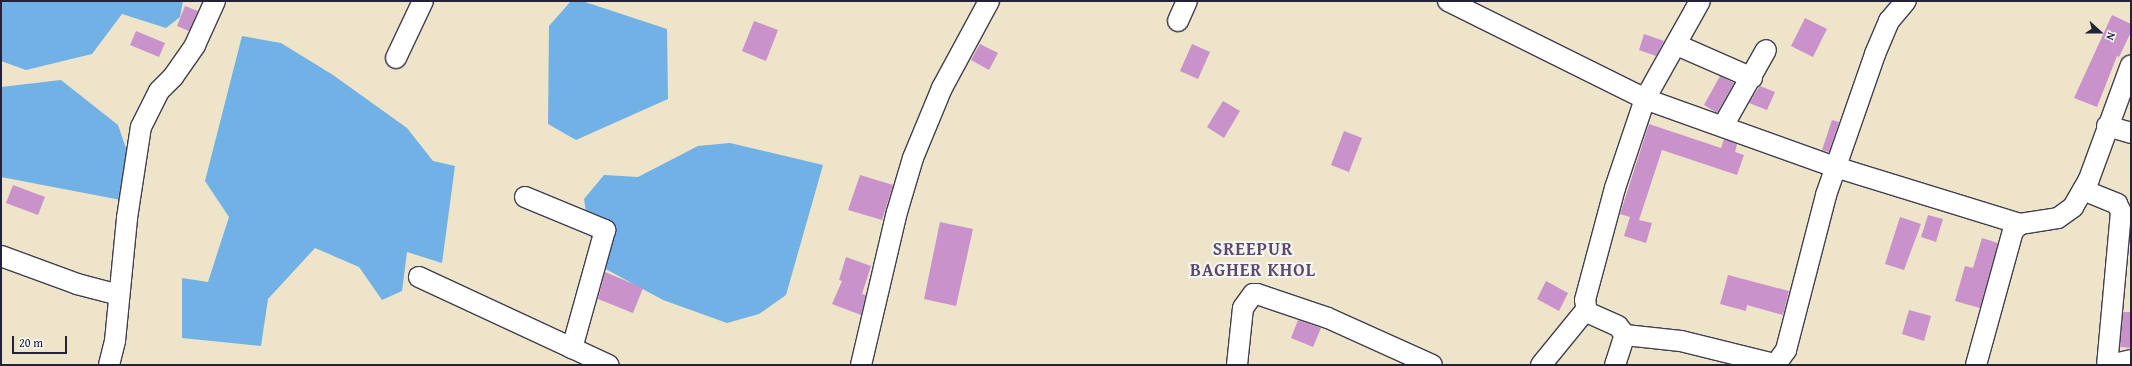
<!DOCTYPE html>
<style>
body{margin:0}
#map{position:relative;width:2132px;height:366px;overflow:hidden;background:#eee4c9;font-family:"Gentium Book Plus",serif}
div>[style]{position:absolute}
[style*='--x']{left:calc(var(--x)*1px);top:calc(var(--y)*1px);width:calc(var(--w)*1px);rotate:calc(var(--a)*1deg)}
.water>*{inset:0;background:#71b1e5}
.building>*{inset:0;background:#c992cb}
.roads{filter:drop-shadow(1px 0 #413f50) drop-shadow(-1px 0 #413f50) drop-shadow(0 1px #413f50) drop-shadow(0 -1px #413f50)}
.minor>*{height:20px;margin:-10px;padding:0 10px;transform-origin:10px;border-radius:10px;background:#fff}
span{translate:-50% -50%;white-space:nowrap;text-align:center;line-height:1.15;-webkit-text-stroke:4px #f6f6f2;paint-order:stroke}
.district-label{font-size:18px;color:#5c496d;font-weight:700;letter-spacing:1px}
.frame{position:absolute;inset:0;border:2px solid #22223b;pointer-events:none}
.north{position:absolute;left:2080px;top:12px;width:40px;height:40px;-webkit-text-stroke:3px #f6f6f2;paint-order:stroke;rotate:111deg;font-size:11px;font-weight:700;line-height:16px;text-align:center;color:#22223b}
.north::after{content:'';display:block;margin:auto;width:14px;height:18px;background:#22223b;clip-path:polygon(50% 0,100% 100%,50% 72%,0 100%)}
.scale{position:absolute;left:12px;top:336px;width:55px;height:18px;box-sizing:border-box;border:2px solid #22223b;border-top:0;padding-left:5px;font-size:12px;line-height:14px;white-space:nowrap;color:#22223b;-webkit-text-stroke:3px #f6f6f2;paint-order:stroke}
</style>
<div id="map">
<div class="water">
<i style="clip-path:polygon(1px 1px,183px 1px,180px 17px,166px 28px,122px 14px,92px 54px,26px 70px,1px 61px)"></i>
<i style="clip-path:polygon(571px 1px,582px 1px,667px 29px,668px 99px,576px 140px,548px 124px,549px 26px)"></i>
<i style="clip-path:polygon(242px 36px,281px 43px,333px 75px,407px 128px,433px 161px,455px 166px,442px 263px,407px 252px,402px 291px,382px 300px,359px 267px,315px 248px,268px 299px,261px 346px,182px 338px,182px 278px,208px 282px,229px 217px,205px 181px)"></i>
<i style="clip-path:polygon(61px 80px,118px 125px,128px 154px,121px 200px,1px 177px,1px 87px)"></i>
<i style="clip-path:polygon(730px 143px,823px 165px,786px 295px,759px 314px,727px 323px,663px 300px,602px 267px,589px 233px,584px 199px,604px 175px,638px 177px,698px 146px)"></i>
</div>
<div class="building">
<i style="clip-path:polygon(185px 6px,198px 11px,189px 31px,177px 26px)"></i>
<i style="clip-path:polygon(2112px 15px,2131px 24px,2131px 32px,2119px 57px,2117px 56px,2097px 107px,2074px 98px)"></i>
<i style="clip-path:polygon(1805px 18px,1827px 29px,1813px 57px,1791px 46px)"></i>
<i style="clip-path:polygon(754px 21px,778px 30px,766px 61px,742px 51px)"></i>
<i style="clip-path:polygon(136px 31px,165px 43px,159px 57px,130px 45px)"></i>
<i style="clip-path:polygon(1644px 34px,1664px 41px,1656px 56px,1639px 50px)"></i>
<i style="clip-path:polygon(980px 44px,998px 53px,989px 70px,971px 60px)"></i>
<i style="clip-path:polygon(1192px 44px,1210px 52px,1198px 79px,1180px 71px)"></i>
<i style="clip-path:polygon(1720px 76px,1734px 83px,1717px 113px,1704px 105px)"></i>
<i style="clip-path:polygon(1760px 86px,1775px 92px,1767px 110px,1749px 103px)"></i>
<i style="clip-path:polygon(1223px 101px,1240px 111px,1224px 138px,1207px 127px)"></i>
<i style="clip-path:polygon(1832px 120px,1839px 122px,1829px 152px,1822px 150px)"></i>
<i style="clip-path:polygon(1649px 124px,1721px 148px,1724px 139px,1737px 144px,1735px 152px,1744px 155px,1737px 175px,1662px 150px,1639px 220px,1652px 223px,1646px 243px,1624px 236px,1630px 217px,1620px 214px)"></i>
<i style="clip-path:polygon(1344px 131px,1362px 138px,1349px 172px,1331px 165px)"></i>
<i style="clip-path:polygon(860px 175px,893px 185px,882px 220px,848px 210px)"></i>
<i style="clip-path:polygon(13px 185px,45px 197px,38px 215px,6px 203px)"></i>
<i style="clip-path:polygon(1928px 215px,1943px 219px,1936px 242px,1921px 237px)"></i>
<i style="clip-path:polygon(1900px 217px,1921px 224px,1904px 270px,1885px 264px)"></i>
<i style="clip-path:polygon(940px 222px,973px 229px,956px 306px,924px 299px)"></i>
<i style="clip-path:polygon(1982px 238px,1998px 243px,1980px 308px,1955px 301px,1965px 266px,1973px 268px)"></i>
<i style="clip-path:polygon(846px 257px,871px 266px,862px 294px,866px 295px,861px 315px,832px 304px,842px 281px,839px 280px)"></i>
<i style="clip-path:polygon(605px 272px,643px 288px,633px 313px,598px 299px)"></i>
<i style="clip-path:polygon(1728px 275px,1789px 291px,1783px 315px,1747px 305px,1746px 311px,1720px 304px)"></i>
<i style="clip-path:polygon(1546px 281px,1568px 293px,1559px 311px,1537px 299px)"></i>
<i style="clip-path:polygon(1909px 310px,1931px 316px,1924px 341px,1902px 334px)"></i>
<i style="clip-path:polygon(2123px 312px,2131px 312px,2131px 348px,2120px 347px)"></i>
<i style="clip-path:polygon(1298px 320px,1321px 328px,1313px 347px,1291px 338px)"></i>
</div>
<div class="roads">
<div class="minor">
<i style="--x:1448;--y:1;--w:220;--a:26.4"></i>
<i style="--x:1645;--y:99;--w:202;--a:19.7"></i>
<i style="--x:1835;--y:167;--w:194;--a:17.1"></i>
<i style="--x:1178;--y:21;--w:22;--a:-66"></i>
<i style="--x:1677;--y:45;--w:82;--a:23.7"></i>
<i style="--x:396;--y:58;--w:63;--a:-64.7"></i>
<i style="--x:1723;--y:126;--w:87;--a:-60.5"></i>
<i style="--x:2107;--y:126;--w:25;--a:16"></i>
<i style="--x:2083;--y:190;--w:37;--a:22"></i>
<i style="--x:2117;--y:204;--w:9;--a:63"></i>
<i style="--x:2121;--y:212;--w:154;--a:95.2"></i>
<i style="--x:525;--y:197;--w:87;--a:22.4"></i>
<i style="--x:605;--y:230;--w:123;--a:105.6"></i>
<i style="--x:1;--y:256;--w:81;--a:20.2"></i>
<i style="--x:77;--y:284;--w:43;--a:14.7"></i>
<i style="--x:419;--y:277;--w:209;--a:24.9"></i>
<i style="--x:1625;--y:335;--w:56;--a:6.1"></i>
<i style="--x:1681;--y:341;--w:100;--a:13.9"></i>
<i style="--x:1776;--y:364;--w:17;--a:-54"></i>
<i style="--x:1786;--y:350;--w:160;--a:-75.5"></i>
<i style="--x:1826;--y:195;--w:149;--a:-70.8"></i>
<i style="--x:1875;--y:54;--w:36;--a:-67"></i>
<i style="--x:1889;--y:21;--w:26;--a:-50"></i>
<i style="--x:109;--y:365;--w:25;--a:-76"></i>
<i style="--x:115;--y:341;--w:124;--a:-84.4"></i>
<i style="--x:127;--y:218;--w:92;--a:-81.3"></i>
<i style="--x:141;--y:127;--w:40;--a:-63.4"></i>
<i style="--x:159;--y:91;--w:20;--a:-45"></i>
<i style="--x:173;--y:77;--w:39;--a:-55"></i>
<i style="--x:195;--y:45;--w:48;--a:-65.6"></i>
<i style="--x:861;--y:365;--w:157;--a:-76.8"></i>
<i style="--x:897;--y:212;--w:56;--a:-73.5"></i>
<i style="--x:913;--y:158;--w:76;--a:-67.5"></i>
<i style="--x:942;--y:88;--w:99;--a:-61.6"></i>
<i style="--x:1237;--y:365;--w:57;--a:-84"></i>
<i style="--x:1243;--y:308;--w:17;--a:-54"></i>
<i style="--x:1253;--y:294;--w:4;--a:0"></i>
<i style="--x:1257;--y:294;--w:75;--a:18.7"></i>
<i style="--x:1328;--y:318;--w:114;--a:24.3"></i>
<i style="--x:1541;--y:365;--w:70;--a:-50.8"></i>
<i style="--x:1615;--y:365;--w:32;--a:-72"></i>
<i style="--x:1625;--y:335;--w:11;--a:-128"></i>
<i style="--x:1618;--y:326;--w:34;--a:-156"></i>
<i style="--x:1587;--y:312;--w:12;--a:-99"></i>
<i style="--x:1585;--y:300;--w:116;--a:-75"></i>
<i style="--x:1615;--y:188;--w:94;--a:-71.4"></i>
<i style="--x:1645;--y:99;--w:112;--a:-60.7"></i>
<i style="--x:1976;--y:365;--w:139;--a:-74.6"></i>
<i style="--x:2013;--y:231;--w:10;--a:-45"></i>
<i style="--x:2020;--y:224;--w:38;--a:-9"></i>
<i style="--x:2058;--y:218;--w:19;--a:-36"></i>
<i style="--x:2073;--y:207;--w:32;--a:-60"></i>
<i style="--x:2089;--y:179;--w:121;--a:-69.8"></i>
<i style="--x:2110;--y:365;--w:22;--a:-13"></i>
</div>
</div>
<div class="district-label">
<span style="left:1253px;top:260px">SREEPUR<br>BAGHER KHOL</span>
</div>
<div class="frame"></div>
<div class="north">N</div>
<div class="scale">20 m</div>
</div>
